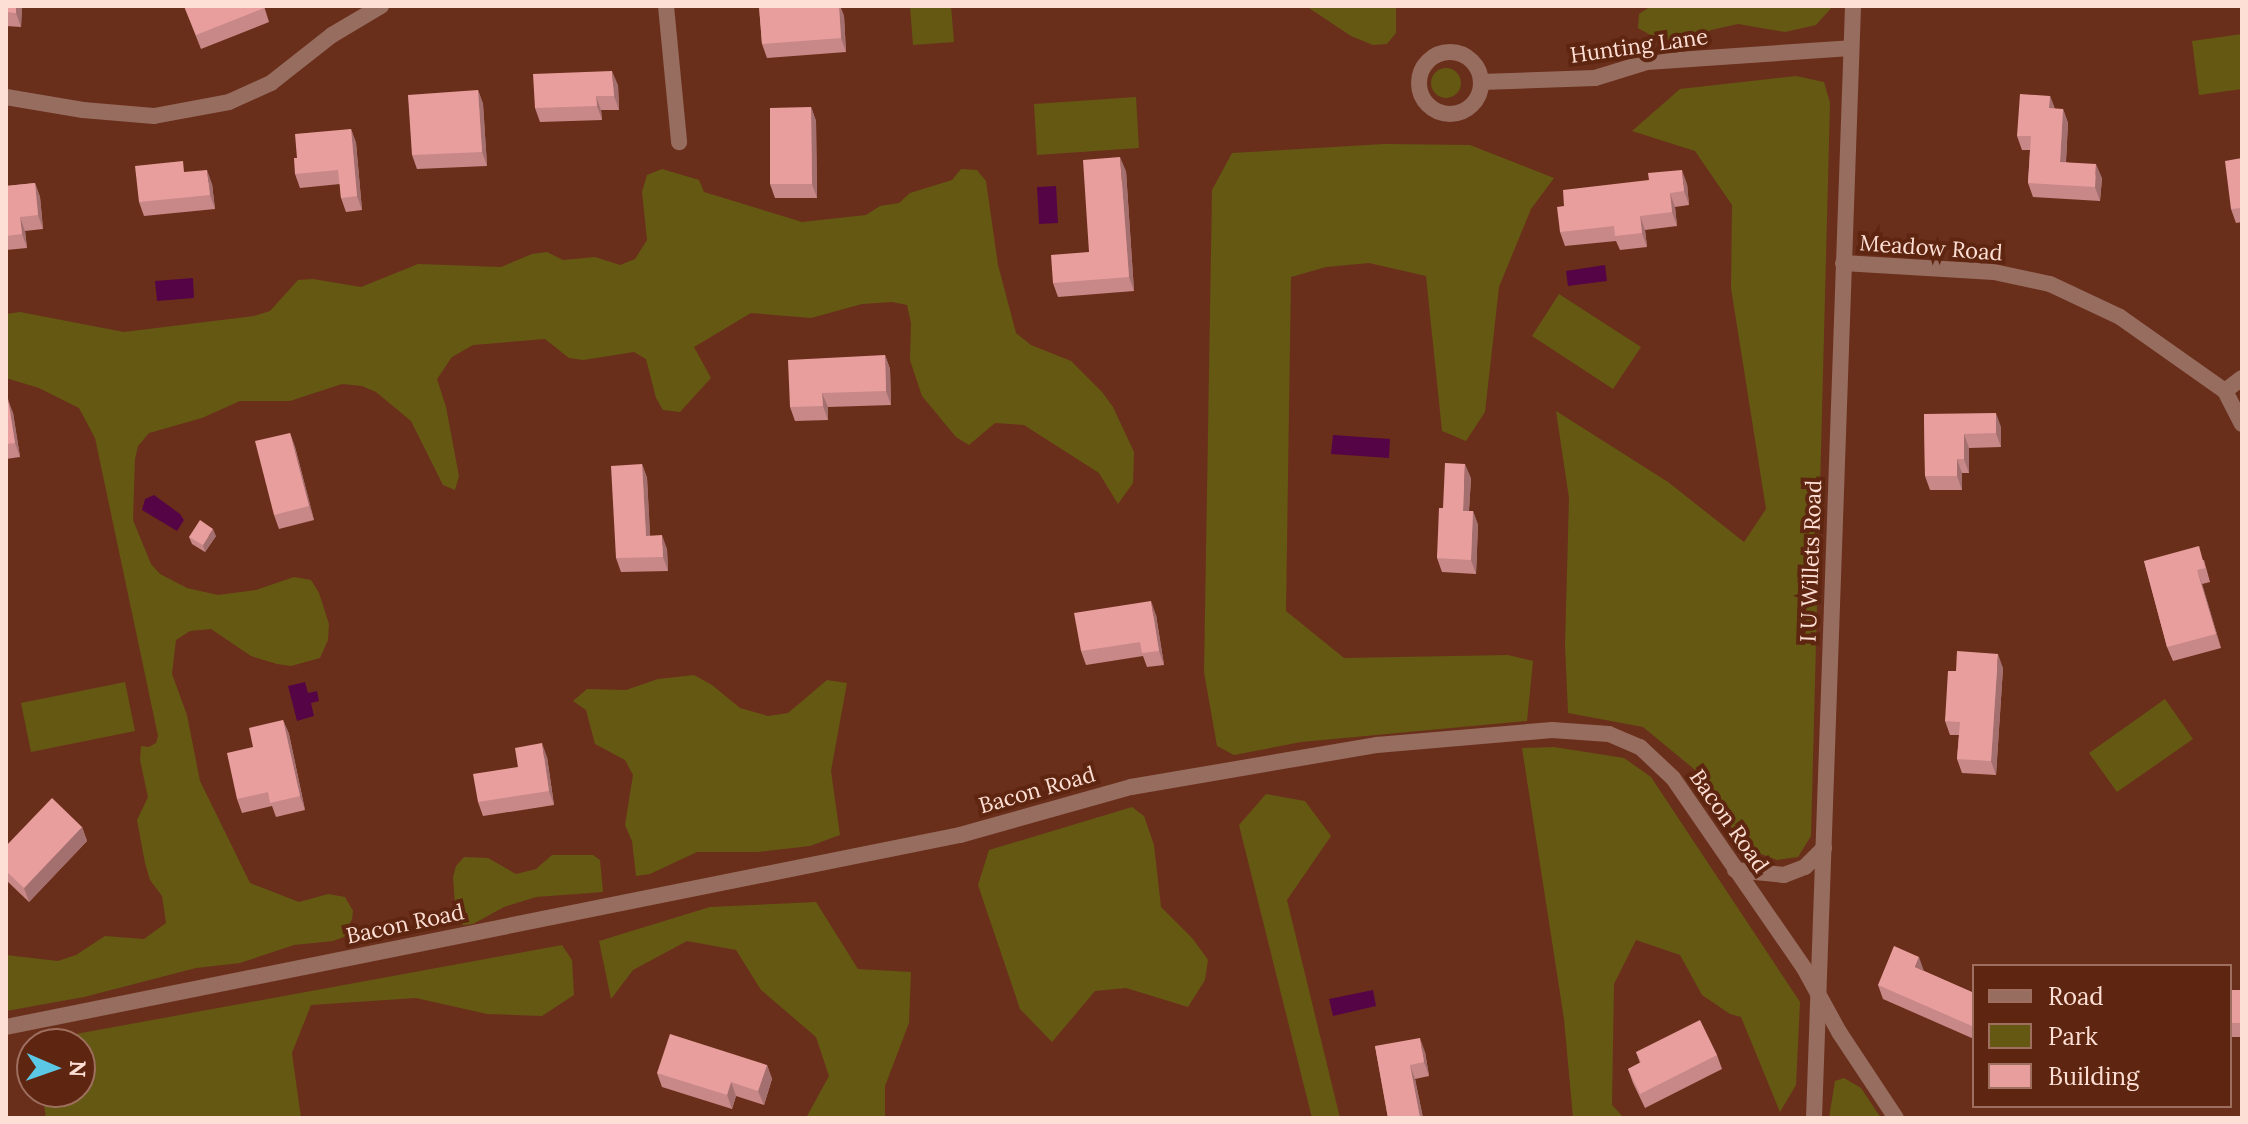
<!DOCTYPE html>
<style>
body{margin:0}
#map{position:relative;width:2248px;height:1124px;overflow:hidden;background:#6a2f1b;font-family:Lora,serif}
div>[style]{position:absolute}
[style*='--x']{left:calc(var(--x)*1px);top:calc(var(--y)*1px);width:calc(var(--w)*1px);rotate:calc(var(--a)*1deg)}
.green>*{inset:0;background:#645813}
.round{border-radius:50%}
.water>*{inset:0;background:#550545}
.minor>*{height:16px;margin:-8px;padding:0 8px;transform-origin:8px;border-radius:8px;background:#976d60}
.minor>.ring{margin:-8px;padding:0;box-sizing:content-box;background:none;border:16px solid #976d60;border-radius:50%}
.tertiary>*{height:16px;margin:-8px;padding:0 8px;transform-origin:8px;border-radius:8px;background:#976d60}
.wall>*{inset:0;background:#c88888}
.shaded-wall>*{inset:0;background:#a36f6f}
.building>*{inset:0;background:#e99e9e}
span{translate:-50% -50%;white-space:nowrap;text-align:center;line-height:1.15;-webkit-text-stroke:8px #5e2510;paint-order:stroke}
.street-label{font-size:22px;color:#fddfd5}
.frame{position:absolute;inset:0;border:8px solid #fddfd5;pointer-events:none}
.legend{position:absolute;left:1972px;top:964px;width:260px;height:144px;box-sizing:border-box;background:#5e2510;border:2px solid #9e6f5f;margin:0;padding:10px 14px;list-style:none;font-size:24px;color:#fddfd5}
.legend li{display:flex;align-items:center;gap:16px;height:40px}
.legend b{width:40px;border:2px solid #9e6f5f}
.north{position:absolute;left:16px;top:1028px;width:80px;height:80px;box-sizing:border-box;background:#5e2510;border:2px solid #9e6f5f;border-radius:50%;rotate:92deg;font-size:22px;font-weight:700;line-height:32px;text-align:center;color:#fddfd5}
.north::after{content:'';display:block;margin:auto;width:28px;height:36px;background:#5bc8e6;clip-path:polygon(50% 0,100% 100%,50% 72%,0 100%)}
</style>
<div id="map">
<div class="green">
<i style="clip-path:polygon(910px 6px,951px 6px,954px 42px,913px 45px)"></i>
<i style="clip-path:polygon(1306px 6px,1396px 6px,1396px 33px,1387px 44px,1373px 45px,1351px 36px)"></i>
<i style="clip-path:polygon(1651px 6px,1833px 6px,1816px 25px,1785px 32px,1738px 24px,1711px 30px,1695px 38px,1673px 40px,1654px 37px,1638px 28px,1639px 14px)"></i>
<i style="clip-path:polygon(2242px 34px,2242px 89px,2199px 95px,2192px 41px)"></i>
<i class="round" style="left:1431px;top:68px;width:30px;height:30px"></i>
<i style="clip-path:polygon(1796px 76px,1824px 82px,1830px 103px,1811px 836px,1798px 857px,1777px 860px,1753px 851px,1724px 819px,1694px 769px,1643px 727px,1568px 713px,1565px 645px,1569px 498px,1556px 411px,1668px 482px,1744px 542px,1766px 509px,1731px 288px,1732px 205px,1695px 151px,1632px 131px,1680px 89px)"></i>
<i style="clip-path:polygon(1136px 97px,1139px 148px,1037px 155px,1034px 104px)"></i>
<i style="clip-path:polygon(1384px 144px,1470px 145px,1554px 178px,1531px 209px,1499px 287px,1485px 412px,1466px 441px,1442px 431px,1426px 276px,1369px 263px,1326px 267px,1291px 277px,1286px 611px,1344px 658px,1508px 655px,1533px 661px,1527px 721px,1301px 742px,1234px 755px,1217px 746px,1204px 672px,1212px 190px,1232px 153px)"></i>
<i style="clip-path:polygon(662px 169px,699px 180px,704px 192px,802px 222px,866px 215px,880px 206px,899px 203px,910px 193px,952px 180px,961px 169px,977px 170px,986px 181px,998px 265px,1016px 333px,1031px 345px,1071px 361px,1102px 392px,1113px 407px,1134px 452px,1133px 483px,1118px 504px,1099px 473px,1024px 425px,995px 423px,969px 445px,956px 437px,922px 396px,910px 360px,911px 323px,907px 305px,892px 302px,862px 304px,811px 318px,751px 313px,694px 347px,711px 378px,680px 412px,663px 410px,656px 398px,646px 359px,634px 352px,583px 360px,569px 358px,545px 339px,473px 345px,452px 357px,437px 379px,446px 407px,459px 476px,455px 490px,443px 485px,411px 421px,376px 392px,362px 386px,342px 384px,290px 401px,240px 401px,202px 418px,149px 433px,138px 446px,135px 459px,133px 520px,151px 564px,160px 574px,187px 588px,218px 595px,256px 590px,294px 577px,311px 580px,319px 593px,329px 624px,328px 640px,320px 658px,291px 666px,277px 664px,251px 656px,211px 629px,190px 631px,176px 640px,172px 674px,187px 715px,200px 781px,250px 883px,299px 902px,328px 894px,345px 897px,353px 911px,352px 919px,344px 937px,333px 941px,294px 945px,240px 963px,196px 968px,84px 997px,6px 1011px,6px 955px,58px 961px,76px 955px,105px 936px,144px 939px,166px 923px,162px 896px,150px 880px,145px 863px,137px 820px,148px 797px,140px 760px,141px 746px,149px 747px,156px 743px,158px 736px,95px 438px,79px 408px,39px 388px,6px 378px,6px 314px,20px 312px,124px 332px,254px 316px,270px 311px,298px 280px,313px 279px,361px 287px,418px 264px,501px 267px,532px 254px,547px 252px,563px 260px,595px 257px,620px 265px,635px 259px,647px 240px,642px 192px,647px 175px)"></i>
<i style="clip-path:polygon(1559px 294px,1641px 347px,1613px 389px,1532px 336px)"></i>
<i style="clip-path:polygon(694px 675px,712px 685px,740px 708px,768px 716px,788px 713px,827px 680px,847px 683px,831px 771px,840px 835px,810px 846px,758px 852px,697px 852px,650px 874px,636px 876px,632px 841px,625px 825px,633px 775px,625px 760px,595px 744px,586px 710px,573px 701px,587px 689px,626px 690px,658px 679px)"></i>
<i style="clip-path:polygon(125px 682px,135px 731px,31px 752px,21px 703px)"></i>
<i style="clip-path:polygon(2165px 699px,2193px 739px,2117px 792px,2089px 753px)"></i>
<i style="clip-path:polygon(1554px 747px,1624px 758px,1651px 777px,1800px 1002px,1796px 1085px,1780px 1112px,1741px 1017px,1730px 1014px,1702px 995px,1680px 955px,1636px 940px,1614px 984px,1612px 1105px,1624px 1118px,1573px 1118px,1564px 1019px,1522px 748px)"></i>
<i style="clip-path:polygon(1266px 794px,1305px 801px,1331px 836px,1287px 900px,1340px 1118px,1312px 1118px,1239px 825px)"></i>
<i style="clip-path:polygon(1132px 807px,1144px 816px,1154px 845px,1161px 907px,1193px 939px,1208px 960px,1205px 980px,1188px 1007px,1126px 988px,1095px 991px,1052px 1042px,1020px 1009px,978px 885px,989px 850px)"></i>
<i style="clip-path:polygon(552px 855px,593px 855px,600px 860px,603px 892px,536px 897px,504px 907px,473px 924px,463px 925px,456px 917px,453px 877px,456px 866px,464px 857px,488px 858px,516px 874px,536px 869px)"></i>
<i style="clip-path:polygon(816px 902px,858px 969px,911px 972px,909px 1023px,885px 1086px,885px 1118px,806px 1118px,829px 1076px,816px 1037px,761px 990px,736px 950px,687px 941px,633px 970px,611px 999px,599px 941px,710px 907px)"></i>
<i style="clip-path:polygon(562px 945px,572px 960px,574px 995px,542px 1016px,487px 1014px,416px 998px,311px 1005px,292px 1053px,301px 1118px,46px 1118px,42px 1092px,80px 1092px,80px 1044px,50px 1044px,54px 1038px)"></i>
<i style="clip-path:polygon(1844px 1078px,1861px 1088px,1881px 1118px,1829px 1118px,1835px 1081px)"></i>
</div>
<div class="water">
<i style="clip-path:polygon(1056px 186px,1058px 223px,1039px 224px,1037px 187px)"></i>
<i style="clip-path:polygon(1605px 265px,1607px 281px,1568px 286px,1566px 271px)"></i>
<i style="clip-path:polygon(193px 278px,194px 298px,157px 301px,155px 281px)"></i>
<i style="clip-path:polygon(1333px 435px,1390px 439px,1389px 458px,1331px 454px)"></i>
<i style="clip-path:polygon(154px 495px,180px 514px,184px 520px,177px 531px,142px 510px,145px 499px)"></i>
<i style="clip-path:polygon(305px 682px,308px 693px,317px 691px,319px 701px,311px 703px,314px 716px,297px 721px,288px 686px)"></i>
<i style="clip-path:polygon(1373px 990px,1376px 1006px,1333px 1016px,1329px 999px)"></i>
</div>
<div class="minor">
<i style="--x:666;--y:6;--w:137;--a:84.5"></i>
<i class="ring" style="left:1419px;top:52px;width:46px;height:46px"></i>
<i style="--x:1481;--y:82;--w:114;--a:-2"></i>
<i style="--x:1595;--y:78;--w:54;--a:-17.1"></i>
<i style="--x:1647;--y:62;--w:204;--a:-3.9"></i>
<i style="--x:6;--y:97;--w:78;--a:9.6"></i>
<i style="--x:83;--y:110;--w:71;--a:4.8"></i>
<i style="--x:154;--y:116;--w:76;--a:-10.6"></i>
<i style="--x:229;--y:102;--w:46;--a:-24.3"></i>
<i style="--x:271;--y:83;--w:78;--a:-38.2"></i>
<i style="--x:332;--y:35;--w:57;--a:-30.6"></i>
<i style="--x:1843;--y:263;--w:151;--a:3.4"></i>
<i style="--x:1994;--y:272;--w:57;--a:12.1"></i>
<i style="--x:2050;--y:284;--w:77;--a:25.2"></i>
<i style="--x:2120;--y:317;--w:128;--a:35.2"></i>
<i style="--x:2242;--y:378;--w:21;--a:143"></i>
<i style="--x:2225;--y:391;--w:37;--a:63"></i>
</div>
<div class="tertiary">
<i style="--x:1735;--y:870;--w:49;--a:5.8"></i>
<i style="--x:1784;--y:875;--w:22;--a:-21"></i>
<i style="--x:1805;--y:867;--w:27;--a:-45"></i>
<i style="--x:6;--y:1027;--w:973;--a:-11.38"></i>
<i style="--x:960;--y:835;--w:178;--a:-15.7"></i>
<i style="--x:1131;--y:787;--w:250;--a:-9.7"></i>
<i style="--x:1377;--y:745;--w:176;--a:-4.9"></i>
<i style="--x:1552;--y:730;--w:57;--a:4"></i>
<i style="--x:1609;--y:734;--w:34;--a:23"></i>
<i style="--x:1640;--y:747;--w:45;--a:43.2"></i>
<i style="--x:1673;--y:778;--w:231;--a:55.4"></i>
<i style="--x:1804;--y:968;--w:73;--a:61.3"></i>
<i style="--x:1839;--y:1032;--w:103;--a:56.5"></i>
<i style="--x:1814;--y:1118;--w:1113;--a:-87.99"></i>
</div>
<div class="wall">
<i style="clip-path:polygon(6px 6px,22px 6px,21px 27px,6px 26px)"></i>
<i style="clip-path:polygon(184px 6px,264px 6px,269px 22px,201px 49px)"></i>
<i style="clip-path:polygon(759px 6px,840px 6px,844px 16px,846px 52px,767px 58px,762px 44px)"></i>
<i style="clip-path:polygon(618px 85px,619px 110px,601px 110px,602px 120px,540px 122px,535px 108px)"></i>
<i style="clip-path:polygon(478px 90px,483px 104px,487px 166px,417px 169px,412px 155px)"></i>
<i style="clip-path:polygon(2050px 96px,2055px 109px,2063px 109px,2068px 123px,2066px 162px,2102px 178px,2100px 201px,2033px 197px,2028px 183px,2030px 150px,2022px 150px,2017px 136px)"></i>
<i style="clip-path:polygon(811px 107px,816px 121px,817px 198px,775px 198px,770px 184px)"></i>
<i style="clip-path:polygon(351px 129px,356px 143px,362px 210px,346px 212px,341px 198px,340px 184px,300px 188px,295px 174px,297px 158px)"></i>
<i style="clip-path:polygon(2242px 158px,2242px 222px,2236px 223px,2231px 209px)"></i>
<i style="clip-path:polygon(1126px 171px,1134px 291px,1058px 297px,1053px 283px,1089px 252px)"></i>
<i style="clip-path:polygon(187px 172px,212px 184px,215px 209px,144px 216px,139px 202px)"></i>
<i style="clip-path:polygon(35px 183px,40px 197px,43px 229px,25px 231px,27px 248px,6px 250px,6px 186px)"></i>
<i style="clip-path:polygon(1687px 184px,1689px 205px,1675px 207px,1677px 226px,1645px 230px,1647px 247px,1620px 250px,1616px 241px,1565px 246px,1560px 232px,1564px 206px)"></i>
<i style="clip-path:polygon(885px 355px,890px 369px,891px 405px,828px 407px,828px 420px,795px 421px,790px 407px)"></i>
<i style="clip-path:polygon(6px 399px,13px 413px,20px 457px,6px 459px)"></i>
<i style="clip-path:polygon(1924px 414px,2001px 427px,2001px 447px,1969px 448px,1969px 473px,1962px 473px,1962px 490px,1930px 490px,1925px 476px)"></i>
<i style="clip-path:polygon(290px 433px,295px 447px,314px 520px,279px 529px,274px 515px)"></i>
<i style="clip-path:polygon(642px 464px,647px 478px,650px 536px,667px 549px,668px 571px,621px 572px,616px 558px)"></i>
<i style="clip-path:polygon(1471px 478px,1469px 511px,1473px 511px,1478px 525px,1476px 574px,1442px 572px,1437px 558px,1443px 508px)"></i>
<i style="clip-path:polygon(216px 536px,205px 552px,192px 544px,189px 537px)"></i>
<i style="clip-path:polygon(2204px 560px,2210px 582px,2202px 584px,2221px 648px,2173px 661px,2167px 647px,2144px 561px)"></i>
<i style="clip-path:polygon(1156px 615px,1164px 665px,1147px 667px,1143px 656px,1086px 665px,1081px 651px)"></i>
<i style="clip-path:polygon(2003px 668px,1996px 775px,1962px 773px,1957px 759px,1959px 735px,1950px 735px,1945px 721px,1956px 671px)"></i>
<i style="clip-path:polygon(283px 720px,289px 734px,305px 810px,276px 817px,272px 806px,242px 813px,237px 799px,253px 747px)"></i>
<i style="clip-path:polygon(547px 757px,554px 805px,483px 816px,478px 802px,518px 767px)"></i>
<i style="clip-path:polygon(82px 827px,87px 841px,29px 902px,6px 880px,6px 846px)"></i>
<i style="clip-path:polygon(1924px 971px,1974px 993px,1974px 1039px,1883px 999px,1878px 985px)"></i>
<i style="clip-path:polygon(2230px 990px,2241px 990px,2242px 992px,2242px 1037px,2230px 1037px)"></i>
<i style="clip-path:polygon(1375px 1046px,1425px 1052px,1429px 1076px,1415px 1079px,1423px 1118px,1388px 1118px)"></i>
<i style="clip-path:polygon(1636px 1052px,1717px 1055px,1722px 1069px,1645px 1108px,1633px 1083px,1628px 1069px,1640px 1063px)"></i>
<i style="clip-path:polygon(767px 1065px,772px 1079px,764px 1105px,736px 1096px,732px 1109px,662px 1087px,657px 1073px)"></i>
</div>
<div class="shaded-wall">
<i style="clip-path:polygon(16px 6px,22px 6px,21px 27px,16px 13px)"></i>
<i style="clip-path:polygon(839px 6px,844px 16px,846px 52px,841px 38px)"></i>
<i style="clip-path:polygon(612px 71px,618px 85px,619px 110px,614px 96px)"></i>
<i style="clip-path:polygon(478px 90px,483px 104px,487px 166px,482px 152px)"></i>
<i style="clip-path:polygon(596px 96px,601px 110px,602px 120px,597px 106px)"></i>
<i style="clip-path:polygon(2050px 96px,2055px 110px,2049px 108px)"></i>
<i style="clip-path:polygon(811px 107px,816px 121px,817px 198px,812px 184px)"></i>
<i style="clip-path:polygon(2063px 109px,2068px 123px,2065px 176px,2060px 162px)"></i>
<i style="clip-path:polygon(351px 129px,356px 143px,362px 210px,357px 196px)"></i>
<i style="clip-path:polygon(1120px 157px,1126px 171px,1134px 291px,1129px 277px)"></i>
<i style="clip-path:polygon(2096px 164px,2102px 178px,2100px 201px,2095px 187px)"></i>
<i style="clip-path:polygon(207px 170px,212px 184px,215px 209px,210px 195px)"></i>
<i style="clip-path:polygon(1682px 170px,1687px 184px,1689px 205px,1684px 191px)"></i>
<i style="clip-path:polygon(35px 183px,40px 197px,43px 229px,38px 215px)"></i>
<i style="clip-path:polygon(1670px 193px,1675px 207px,1677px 226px,1672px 212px)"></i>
<i style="clip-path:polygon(1640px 216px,1645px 230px,1647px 247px,1642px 233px)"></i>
<i style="clip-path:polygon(20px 217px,25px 231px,27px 248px,22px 234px)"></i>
<i style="clip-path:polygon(885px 355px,890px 369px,891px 405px,886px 391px)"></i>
<i style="clip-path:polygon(822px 393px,828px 407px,828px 420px,823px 406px)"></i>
<i style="clip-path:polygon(8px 399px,13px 413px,20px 457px,15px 443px)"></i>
<i style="clip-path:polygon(1996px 413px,2001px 427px,2001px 447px,1996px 433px)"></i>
<i style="clip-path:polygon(290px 433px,295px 447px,314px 520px,309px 506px)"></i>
<i style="clip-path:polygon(1964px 434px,1969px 448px,1969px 473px,1964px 459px)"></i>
<i style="clip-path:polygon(1957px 459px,1962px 473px,1962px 490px,1957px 476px)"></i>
<i style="clip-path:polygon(642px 464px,647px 478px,651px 550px,646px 536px)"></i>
<i style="clip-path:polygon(1465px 464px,1471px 478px,1468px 525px,1463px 511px)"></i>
<i style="clip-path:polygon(1473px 511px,1478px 525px,1476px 574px,1471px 560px)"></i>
<i style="clip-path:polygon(213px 529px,216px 536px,205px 552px,203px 545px)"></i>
<i style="clip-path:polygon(662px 535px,667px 549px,668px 571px,663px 557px)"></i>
<i style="clip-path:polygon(2197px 570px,2202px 584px,2221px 648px,2216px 634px)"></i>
<i style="clip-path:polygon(1151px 601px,1156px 615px,1164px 665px,1159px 651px)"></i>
<i style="clip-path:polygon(1998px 654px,2003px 668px,1996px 775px,1991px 761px)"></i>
<i style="clip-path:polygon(283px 720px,289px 734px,305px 810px,300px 796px)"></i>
<i style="clip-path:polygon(542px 743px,547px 757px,554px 805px,549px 791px)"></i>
<i style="clip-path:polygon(82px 827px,87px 841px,29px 902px,24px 888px)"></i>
<i style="clip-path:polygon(1919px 957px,1924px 971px,1915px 967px)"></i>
<i style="clip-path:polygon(1420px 1038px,1425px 1052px,1429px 1076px,1424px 1062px)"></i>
<i style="clip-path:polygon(767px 1065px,772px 1079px,764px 1105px,758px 1091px)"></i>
<i style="clip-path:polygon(1410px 1065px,1415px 1079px,1423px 1118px,1420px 1118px)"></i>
<i style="clip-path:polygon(731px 1082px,736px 1096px,732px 1109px,727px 1095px)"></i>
</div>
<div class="building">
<i style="clip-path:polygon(6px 6px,16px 6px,16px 13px,6px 12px)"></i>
<i style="clip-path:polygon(184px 6px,264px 6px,264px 8px,196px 35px)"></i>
<i style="clip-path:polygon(759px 6px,839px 6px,841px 38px,762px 44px)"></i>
<i style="clip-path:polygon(612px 71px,614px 96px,596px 96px,597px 106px,535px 108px,533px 74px)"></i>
<i style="clip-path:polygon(478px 90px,482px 152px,412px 155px,408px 95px)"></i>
<i style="clip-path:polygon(2020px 94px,2050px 96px,2049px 108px,2063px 109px,2060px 162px,2096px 164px,2095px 187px,2028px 183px,2031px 136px,2017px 136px)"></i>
<i style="clip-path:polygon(811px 107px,812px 184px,770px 184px,770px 108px)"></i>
<i style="clip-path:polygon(351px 129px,357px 196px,341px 198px,338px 170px,295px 174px,294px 158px,297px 158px,295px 134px)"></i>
<i style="clip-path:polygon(1120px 157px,1129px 277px,1053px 283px,1051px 255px,1089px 252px,1083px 160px)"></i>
<i style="clip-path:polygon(2242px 158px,2242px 208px,2231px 209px,2225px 161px)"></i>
<i style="clip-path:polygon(183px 161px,184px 172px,207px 170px,210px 195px,139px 202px,135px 166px)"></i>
<i style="clip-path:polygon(1682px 170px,1684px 191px,1670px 193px,1672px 212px,1640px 216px,1642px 233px,1615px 236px,1614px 226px,1560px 232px,1557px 207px,1564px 206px,1563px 190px,1649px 180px,1648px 173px)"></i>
<i style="clip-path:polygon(35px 183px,38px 215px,20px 217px,22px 234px,6px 236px,6px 186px)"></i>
<i style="clip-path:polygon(885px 355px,886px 391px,822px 393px,823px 406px,790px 407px,788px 360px)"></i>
<i style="clip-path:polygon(6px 399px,8px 399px,15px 443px,6px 444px)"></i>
<i style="clip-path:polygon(1996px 413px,1996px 433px,1964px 434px,1964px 459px,1957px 459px,1957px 476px,1925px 476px,1924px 414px)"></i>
<i style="clip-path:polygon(290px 433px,309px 506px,274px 515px,255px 441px)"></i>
<i style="clip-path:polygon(1445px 463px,1465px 464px,1463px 511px,1473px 511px,1471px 560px,1437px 558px,1439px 508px,1443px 508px)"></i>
<i style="clip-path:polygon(642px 464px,646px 536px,662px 535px,663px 557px,616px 558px,611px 466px)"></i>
<i style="clip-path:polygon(200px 520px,213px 529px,203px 545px,189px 537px)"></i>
<i style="clip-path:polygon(2199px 546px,2205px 568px,2197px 570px,2216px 634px,2167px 647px,2144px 561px)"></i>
<i style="clip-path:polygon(1151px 601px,1159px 651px,1142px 653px,1140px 642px,1081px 651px,1074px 613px)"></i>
<i style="clip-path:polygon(1957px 651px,1998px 654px,1991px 761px,1957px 759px,1960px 722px,1945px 721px,1948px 671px,1956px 671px)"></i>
<i style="clip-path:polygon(283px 720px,300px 796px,270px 803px,268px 792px,237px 799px,227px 753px,253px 747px,249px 728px)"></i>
<i style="clip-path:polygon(542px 743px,549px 791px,478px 802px,473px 774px,518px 767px,515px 748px)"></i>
<i style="clip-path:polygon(52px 798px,82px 827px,24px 888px,6px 871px,6px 846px)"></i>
<i style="clip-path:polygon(1894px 946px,1919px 957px,1915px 967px,1974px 993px,1974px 1023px,1972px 1026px,1878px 985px)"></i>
<i style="clip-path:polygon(2230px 990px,2241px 990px,2242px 1023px,2230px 1023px)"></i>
<i style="clip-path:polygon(1700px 1020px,1717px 1055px,1640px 1094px,1628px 1069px,1641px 1062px,1636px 1052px)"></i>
<i style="clip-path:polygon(670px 1034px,767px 1065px,758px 1091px,731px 1082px,727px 1095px,657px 1073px)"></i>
<i style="clip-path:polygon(1420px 1038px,1424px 1062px,1410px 1065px,1420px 1118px,1388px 1118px,1375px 1046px)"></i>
</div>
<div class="street-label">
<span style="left:1639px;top:46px;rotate:-8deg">Hunting Lane</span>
<span style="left:1931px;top:248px;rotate:4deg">Meadow Road</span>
<span style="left:1811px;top:561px;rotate:-88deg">I U Willets Road</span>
<span style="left:1037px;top:790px;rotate:-16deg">Bacon Road</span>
<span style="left:1729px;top:821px;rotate:55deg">Bacon Road</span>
<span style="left:405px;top:924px;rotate:-12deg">Bacon Road</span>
</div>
<div class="frame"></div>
<ul class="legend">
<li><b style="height:10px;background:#976d60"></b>Road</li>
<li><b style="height:22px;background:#645813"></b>Park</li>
<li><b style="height:22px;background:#e99e9e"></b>Building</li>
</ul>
<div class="north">N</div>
</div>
